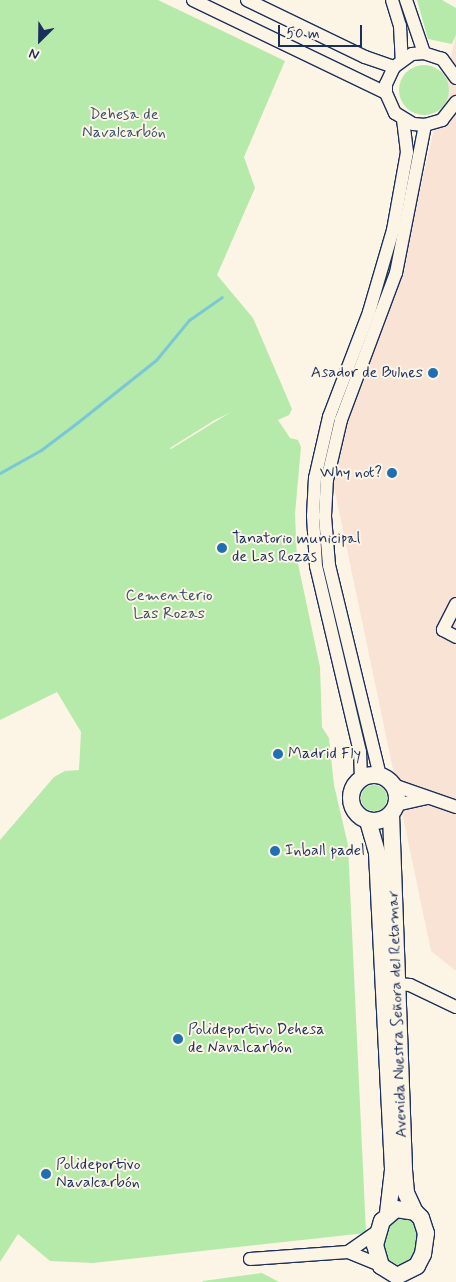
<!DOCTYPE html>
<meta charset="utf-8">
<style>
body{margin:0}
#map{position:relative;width:456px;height:1282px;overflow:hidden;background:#fcf5e5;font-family:Mynerve,sans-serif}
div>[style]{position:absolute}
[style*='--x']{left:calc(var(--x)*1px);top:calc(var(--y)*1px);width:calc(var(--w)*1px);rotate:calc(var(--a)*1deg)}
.built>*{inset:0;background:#f9e3d4}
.green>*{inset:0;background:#b6eaab}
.round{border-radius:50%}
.stream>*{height:3px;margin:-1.5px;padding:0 1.5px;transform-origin:1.5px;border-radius:1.5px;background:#79c7d7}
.roads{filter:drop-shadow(1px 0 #1b2f5e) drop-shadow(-1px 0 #1b2f5e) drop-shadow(0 1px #1b2f5e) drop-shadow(0 -1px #1b2f5e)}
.minor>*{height:12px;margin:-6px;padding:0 6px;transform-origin:6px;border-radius:6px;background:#fcf5e5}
.tertiary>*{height:16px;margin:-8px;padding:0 8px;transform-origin:8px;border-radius:8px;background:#fcf5e5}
.tertiary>.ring{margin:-8px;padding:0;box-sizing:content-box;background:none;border:16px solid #fcf5e5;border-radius:50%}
.dots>*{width:14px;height:14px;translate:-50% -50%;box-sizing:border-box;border:2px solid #fcf5e5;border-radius:50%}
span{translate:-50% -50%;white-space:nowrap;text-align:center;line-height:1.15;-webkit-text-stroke:4px #fcf5e5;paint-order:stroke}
.park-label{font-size:16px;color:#3a546d}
.poi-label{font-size:16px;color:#1b2f5e}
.right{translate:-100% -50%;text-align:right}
.left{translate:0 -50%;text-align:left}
.street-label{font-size:16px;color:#1b2f5e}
.north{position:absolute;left:15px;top:15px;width:50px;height:50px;-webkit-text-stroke:4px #fcf5e5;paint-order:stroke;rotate:203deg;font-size:14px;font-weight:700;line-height:20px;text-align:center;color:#1b2f5e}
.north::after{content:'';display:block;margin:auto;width:18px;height:22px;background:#1b2f5e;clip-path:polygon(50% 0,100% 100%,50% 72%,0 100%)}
.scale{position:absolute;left:278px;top:25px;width:84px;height:22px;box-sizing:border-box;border:2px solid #1b2f5e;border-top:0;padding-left:6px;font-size:15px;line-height:18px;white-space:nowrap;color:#1b2f5e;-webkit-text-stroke:4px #fcf5e5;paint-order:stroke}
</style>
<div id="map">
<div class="built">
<i style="clip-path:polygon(456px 35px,456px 971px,431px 951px,330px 468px,408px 241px)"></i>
</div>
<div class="green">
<i style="clip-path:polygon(evenodd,0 0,158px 0,285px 61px,244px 157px,255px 188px,217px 275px,253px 318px,292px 409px,289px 415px,278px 420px,290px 438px,298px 440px,301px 447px,295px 514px,297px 559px,320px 667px,322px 727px,329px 738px,334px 785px,348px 845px,366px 1233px,93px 1263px,50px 1261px,18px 1234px,0 1262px,0 840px,54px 777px,65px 771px,79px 770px,81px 732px,57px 692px,0 720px,0 0,231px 412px,171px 449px,170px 448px,213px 421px,231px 412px)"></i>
<i style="clip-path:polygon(417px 0,442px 0,456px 8px,456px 35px,452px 44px,428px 39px)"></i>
<i class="round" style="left:399px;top:65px;width:50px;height:50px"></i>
<i class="round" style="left:361px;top:785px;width:26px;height:26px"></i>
<i style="clip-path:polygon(407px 1216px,414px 1221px,419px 1234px,418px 1243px,412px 1262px,401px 1267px,386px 1258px,384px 1241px,393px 1218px)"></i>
<i style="clip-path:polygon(262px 1273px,279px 1282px,202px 1282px,203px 1281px)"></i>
</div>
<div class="stream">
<i style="--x:0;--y:473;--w:47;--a:-29.3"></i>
<i style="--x:41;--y:450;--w:46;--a:-37.1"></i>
<i style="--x:78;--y:422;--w:100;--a:-38.5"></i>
<i style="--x:156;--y:360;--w:52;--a:-50.5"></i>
<i style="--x:189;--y:320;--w:40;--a:-34.9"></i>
</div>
<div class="roads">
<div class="minor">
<i style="--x:193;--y:0;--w:214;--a:25.7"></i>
<i style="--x:247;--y:0;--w:131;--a:25.8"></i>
<i style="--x:365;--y:57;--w:31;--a:19"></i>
<i style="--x:392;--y:0;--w:27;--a:73"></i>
<i style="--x:400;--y:26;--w:33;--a:87"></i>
<i style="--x:406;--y:0;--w:56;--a:71.2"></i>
<i style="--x:456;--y:78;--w:24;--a:-126"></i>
<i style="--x:442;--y:59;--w:19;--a:-162"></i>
<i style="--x:424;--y:53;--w:12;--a:175"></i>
<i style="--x:412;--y:54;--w:22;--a:144"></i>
<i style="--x:394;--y:67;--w:19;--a:115"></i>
<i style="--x:386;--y:84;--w:9;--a:90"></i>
<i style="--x:386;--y:93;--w:22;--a:66"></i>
<i style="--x:395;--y:113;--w:21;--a:31"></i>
<i style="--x:413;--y:124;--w:12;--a:5"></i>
<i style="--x:425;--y:125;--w:18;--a:-16"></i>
<i style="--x:442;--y:120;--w:23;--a:-52"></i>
<i style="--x:456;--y:604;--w:29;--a:117"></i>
<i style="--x:443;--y:630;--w:15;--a:28"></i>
<i style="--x:380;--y:776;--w:217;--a:-103.6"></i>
<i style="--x:329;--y:565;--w:49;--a:-94.7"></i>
<i style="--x:325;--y:516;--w:36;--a:-87"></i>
<i style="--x:327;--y:480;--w:62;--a:-76.9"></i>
<i style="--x:341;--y:420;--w:157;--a:-69.5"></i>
<i style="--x:396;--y:273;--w:151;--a:-78.9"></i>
<i style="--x:361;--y:779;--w:27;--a:-92"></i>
<i style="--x:360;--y:752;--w:191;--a:-103.3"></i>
<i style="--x:316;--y:566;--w:50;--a:-93.4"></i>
<i style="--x:313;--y:516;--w:38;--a:-87"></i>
<i style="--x:315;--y:478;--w:63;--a:-77.1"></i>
<i style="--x:329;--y:417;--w:112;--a:-69.1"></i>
<i style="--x:369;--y:312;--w:85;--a:-73.7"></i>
<i style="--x:393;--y:230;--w:79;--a:-79.8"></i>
<i style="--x:407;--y:152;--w:32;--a:-97"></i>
<i style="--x:393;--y:785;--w:67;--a:19.2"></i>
<i style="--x:396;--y:805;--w:32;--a:-13"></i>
<i style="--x:398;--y:984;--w:12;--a:5"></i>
<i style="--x:410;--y:985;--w:51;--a:25.6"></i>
<i style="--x:348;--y:1252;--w:35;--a:-35"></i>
<i style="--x:250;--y:1259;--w:98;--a:-4.1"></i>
<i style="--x:348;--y:1252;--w:35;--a:22"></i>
</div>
<div class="tertiary">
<i class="ring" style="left:351px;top:775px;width:30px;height:30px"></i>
<i style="--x:391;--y:814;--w:356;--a:87.9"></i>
<i style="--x:404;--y:1170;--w:23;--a:85"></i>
<i style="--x:406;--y:1193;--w:21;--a:65"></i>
<i style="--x:368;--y:821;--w:33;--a:74"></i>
<i style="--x:377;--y:853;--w:317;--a:87.1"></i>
<i style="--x:393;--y:1170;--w:43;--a:96.6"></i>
<i style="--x:396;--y:1209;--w:19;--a:9"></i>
<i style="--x:415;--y:1212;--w:8;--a:45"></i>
<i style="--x:421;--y:1218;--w:16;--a:72"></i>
<i style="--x:426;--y:1233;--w:21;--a:98"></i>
<i style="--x:423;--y:1254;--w:13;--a:117"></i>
<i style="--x:417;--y:1266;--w:22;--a:153"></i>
<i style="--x:397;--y:1276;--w:19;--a:-148"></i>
<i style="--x:381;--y:1266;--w:22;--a:-106"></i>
<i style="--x:375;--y:1245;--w:25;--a:-74"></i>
<i style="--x:382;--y:1221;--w:18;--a:-41"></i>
</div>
</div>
<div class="dots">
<i style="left:433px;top:373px;background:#1f6fb2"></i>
<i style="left:392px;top:473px;background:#1f6fb2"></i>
<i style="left:222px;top:548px;background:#1f6fb2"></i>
<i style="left:278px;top:754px;background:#1f6fb2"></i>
<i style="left:275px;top:851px;background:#1f6fb2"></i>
<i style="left:178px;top:1039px;background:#1f6fb2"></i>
<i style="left:46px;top:1174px;background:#1f6fb2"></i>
</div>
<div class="park-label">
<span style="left:124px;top:124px">Dehesa de<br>Navalcarbón</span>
<span style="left:169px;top:605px">Cementerio<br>Las Rozas</span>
</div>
<div class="poi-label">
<span class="right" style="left:423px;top:373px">Asador de Bulnes</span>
<span class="right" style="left:382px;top:473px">Why not?</span>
<span class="left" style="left:232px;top:548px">Tanatorio municipal<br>de Las Rozas</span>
<span class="left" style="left:288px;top:754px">Madrid Fly</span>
<span class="left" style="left:285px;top:851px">Inball padel</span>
<span class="left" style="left:188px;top:1039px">Polideportivo Dehesa<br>de Navalcarbón</span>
<span class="left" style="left:56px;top:1174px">Polideportivo<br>Navalcarbón</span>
</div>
<div class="street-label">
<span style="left:398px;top:1014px;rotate:-92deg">Avenida Nuestra Señora del Retamar</span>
</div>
<div class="north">N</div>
<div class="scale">50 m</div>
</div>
